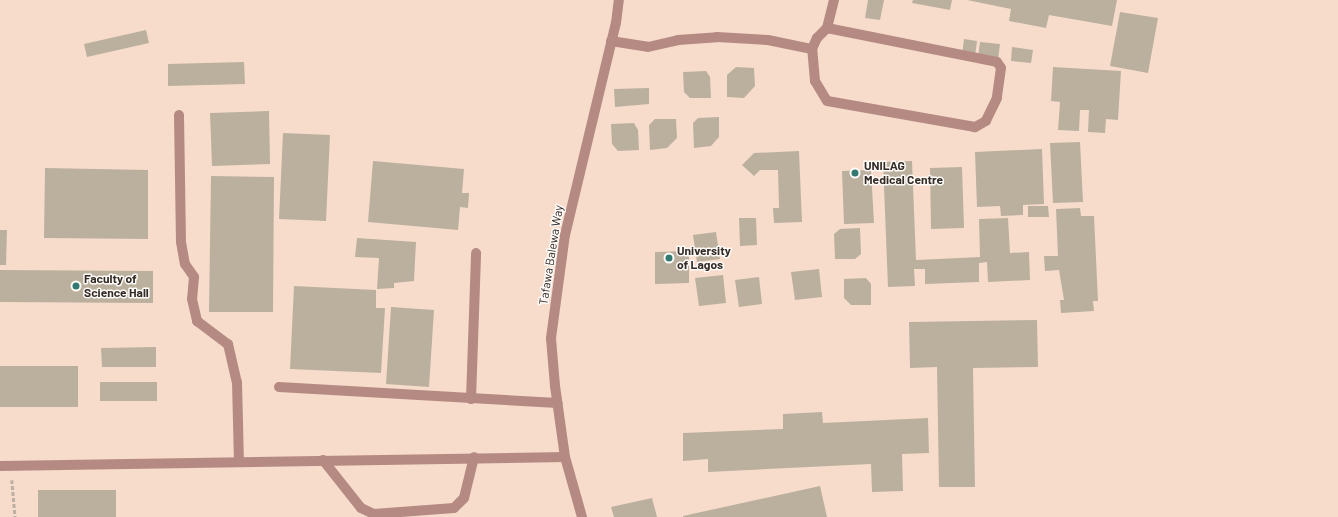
<!DOCTYPE html>
<style>
body{margin:0}
#map{position:relative;width:1338px;height:517px;overflow:hidden;background:#feeadd;font-family:Barlow,sans-serif}
div>[style]{position:absolute}
[style*='--x']{left:calc(var(--x)*1px);top:calc(var(--y)*1px);width:calc(var(--w)*1px);rotate:calc(var(--a)*1deg)}
.built>*{inset:0;background:#f7dccb}
.building>*{inset:0;background:#bbb09e}
.path>*{height:2.5px;margin-top:-1.25px;transform-origin:0;background:repeating-linear-gradient(90deg,#beaea4 0 4px,transparent 0 6px)}
.service>*{height:10px;margin:-5px;padding:0 5px;transform-origin:5px;border-radius:5px;background:#b58a82}
.minor>*{height:10px;margin:-5px;padding:0 5px;transform-origin:5px;border-radius:5px;background:#b58a82}
.tertiary>*{height:10px;margin:-5px;padding:0 5px;transform-origin:5px;border-radius:5px;background:#b58a82}
.dots>*{width:11px;height:11px;translate:-50% -50%;box-sizing:border-box;border:2px solid #fffbf8;border-radius:50%}
span{translate:-50% -50%;white-space:nowrap;text-align:center;line-height:1.15;-webkit-text-stroke:3px #fffbf8;paint-order:stroke}
.poi-label{font-size:12px;color:#332b26;font-weight:700}
.left{translate:0 -50%;text-align:left}
.street-label{font-size:12px;color:#332b26}
</style>
<div id="map">
<div class="built">
<i style="clip-path:polygon(0 0,1338px 0,1338px 517px,0 517px)"></i>
</div>
<div class="building">
<i style="clip-path:polygon(868px 0,884px 0,880px 20px,865px 18px)"></i>
<i style="clip-path:polygon(913px 0,952px 0,950px 10px,912px 3px)"></i>
<i style="clip-path:polygon(967px 0,1117px 0,1112px 26px,1049px 15px,1046px 28px,1009px 21px,1011px 9px)"></i>
<i style="clip-path:polygon(1120px 12px,1158px 18px,1148px 73px,1110px 66px)"></i>
<i style="clip-path:polygon(146px 30px,149px 43px,87px 57px,84px 44px)"></i>
<i style="clip-path:polygon(964px 39px,977px 41px,975px 56px,962px 55px)"></i>
<i style="clip-path:polygon(980px 42px,1000px 44px,998px 59px,978px 57px)"></i>
<i style="clip-path:polygon(1012px 47px,1033px 50px,1031px 63px,1011px 61px)"></i>
<i style="clip-path:polygon(244px 62px,245px 84px,168px 86px,168px 64px)"></i>
<i style="clip-path:polygon(736px 67px,754px 68px,755px 86px,744px 98px,727px 97px,727px 75px)"></i>
<i style="clip-path:polygon(1053px 67px,1121px 71px,1118px 120px,1106px 119px,1105px 133px,1088px 132px,1089px 110px,1080px 110px,1079px 131px,1058px 130px,1060px 102px,1051px 101px)"></i>
<i style="clip-path:polygon(706px 71px,710px 77px,711px 98px,690px 98px,684px 92px,683px 72px)"></i>
<i style="clip-path:polygon(649px 88px,649px 104px,615px 107px,614px 89px)"></i>
<i style="clip-path:polygon(269px 111px,270px 164px,212px 166px,210px 113px)"></i>
<i style="clip-path:polygon(719px 117px,719px 137px,711px 146px,694px 148px,693px 123px,698px 118px)"></i>
<i style="clip-path:polygon(655px 119px,676px 119px,677px 138px,667px 148px,650px 150px,649px 125px)"></i>
<i style="clip-path:polygon(634px 123px,638px 130px,639px 150px,618px 151px,612px 144px,611px 124px)"></i>
<i style="clip-path:polygon(283px 133px,330px 135px,326px 221px,279px 219px)"></i>
<i style="clip-path:polygon(1080px 142px,1083px 202px,1053px 203px,1050px 143px)"></i>
<i style="clip-path:polygon(1042px 149px,1044px 204px,1023px 205px,1023px 215px,1001px 216px,1000px 206px,977px 207px,975px 152px)"></i>
<i style="clip-path:polygon(799px 151px,802px 222px,774px 223px,773px 208px,779px 208px,778px 170px,760px 170px,754px 176px,742px 165px,754px 153px)"></i>
<i style="clip-path:polygon(373px 161px,464px 169px,462px 193px,469px 193px,468px 208px,460px 207px,458px 230px,368px 222px)"></i>
<i style="clip-path:polygon(912px 161px,916px 260px,980px 257px,979px 219px,1008px 218px,1010px 253px,1029px 252px,1030px 280px,988px 282px,987px 262px,979px 263px,979px 282px,925px 284px,925px 269px,914px 269px,915px 286px,888px 287px,883px 162px)"></i>
<i style="clip-path:polygon(962px 167px,964px 228px,931px 229px,930px 168px)"></i>
<i style="clip-path:polygon(45px 168px,148px 170px,148px 239px,44px 238px)"></i>
<i style="clip-path:polygon(871px 170px,874px 223px,844px 224px,842px 171px)"></i>
<i style="clip-path:polygon(211px 176px,274px 177px,273px 312px,209px 312px)"></i>
<i style="clip-path:polygon(1028px 206px,1048px 206px,1049px 217px,1028px 217px)"></i>
<i style="clip-path:polygon(1080px 208px,1081px 216px,1094px 216px,1098px 301px,1093px 301px,1094px 311px,1061px 313px,1060px 300px,1064px 300px,1059px 270px,1045px 271px,1044px 256px,1058px 256px,1056px 209px)"></i>
<i style="clip-path:polygon(739px 218px,756px 218px,757px 245px,740px 246px)"></i>
<i style="clip-path:polygon(860px 228px,861px 254px,855px 259px,835px 259px,834px 234px,840px 229px)"></i>
<i style="clip-path:polygon(0 230px,7px 230px,6px 265px,0 265px)"></i>
<i style="clip-path:polygon(716px 232px,720px 259px,697px 262px,693px 235px)"></i>
<i style="clip-path:polygon(357px 238px,416px 242px,414px 281px,394px 283px,394px 288px,377px 289px,379px 258px,355px 257px)"></i>
<i style="clip-path:polygon(689px 251px,689px 283px,655px 284px,655px 252px)"></i>
<i style="clip-path:polygon(819px 269px,822px 297px,795px 300px,791px 272px)"></i>
<i style="clip-path:polygon(0 270px,153px 271px,153px 303px,0 302px)"></i>
<i style="clip-path:polygon(723px 275px,726px 303px,699px 306px,695px 278px)"></i>
<i style="clip-path:polygon(759px 277px,762px 304px,739px 307px,735px 280px)"></i>
<i style="clip-path:polygon(866px 278px,871px 284px,871px 305px,851px 305px,844px 298px,844px 279px)"></i>
<i style="clip-path:polygon(294px 286px,376px 290px,376px 308px,385px 308px,381px 373px,290px 369px)"></i>
<i style="clip-path:polygon(391px 307px,434px 310px,429px 387px,386px 384px)"></i>
<i style="clip-path:polygon(1037px 320px,1038px 367px,973px 368px,975px 487px,939px 487px,937px 367px,910px 368px,909px 322px)"></i>
<i style="clip-path:polygon(156px 347px,156px 367px,102px 367px,101px 348px)"></i>
<i style="clip-path:polygon(0 366px,78px 366px,78px 407px,0 407px)"></i>
<i style="clip-path:polygon(100px 382px,157px 382px,157px 401px,100px 401px)"></i>
<i style="clip-path:polygon(822px 412px,823px 423px,928px 418px,929px 453px,902px 454px,903px 491px,872px 492px,871px 464px,708px 472px,708px 459px,683px 461px,683px 433px,783px 429px,783px 414px)"></i>
<i style="clip-path:polygon(820px 486px,827px 517px,683px 517px,683px 516px)"></i>
<i style="clip-path:polygon(38px 490px,116px 490px,116px 517px,38px 517px)"></i>
<i style="clip-path:polygon(652px 498px,657px 517px,614px 517px,611px 507px)"></i>
</div>
<div class="path">
<i style="--x:12;--y:480;--w:37;--a:85"></i>
</div>
<div class="service">
<i style="--x:827;--y:28;--w:173;--a:11.3"></i>
<i style="--x:997;--y:62;--w:7;--a:56"></i>
<i style="--x:1001;--y:68;--w:30;--a:98"></i>
<i style="--x:997;--y:98;--w:25;--a:116"></i>
<i style="--x:986;--y:121;--w:13;--a:151"></i>
<i style="--x:975;--y:127;--w:150;--a:-170"></i>
<i style="--x:827;--y:101;--w:23;--a:-121"></i>
<i style="--x:815;--y:81;--w:32;--a:-95"></i>
<i style="--x:812;--y:49;--w:12;--a:-66"></i>
<i style="--x:817;--y:38;--w:14;--a:-45"></i>
<i style="--x:827;--y:28;--w:29;--a:-76"></i>
<i style="--x:611;--y:41;--w:37;--a:9"></i>
<i style="--x:648;--y:47;--w:31;--a:-13"></i>
<i style="--x:678;--y:40;--w:39;--a:-4"></i>
<i style="--x:717;--y:37;--w:51;--a:3.4"></i>
<i style="--x:768;--y:40;--w:45;--a:11.6"></i>
<i style="--x:279;--y:387;--w:279;--a:3.3"></i>
<i style="--x:471;--y:399;--w:146;--a:-88"></i>
<i style="--x:323;--y:460;--w:61;--a:51.6"></i>
<i style="--x:361;--y:508;--w:14;--a:25"></i>
<i style="--x:374;--y:514;--w:80;--a:-4.3"></i>
<i style="--x:454;--y:508;--w:14;--a:-45"></i>
<i style="--x:464;--y:498;--w:42;--a:-76.3"></i>
</div>
<div class="minor">
<i style="--x:179;--y:115;--w:127;--a:89.1"></i>
<i style="--x:181;--y:242;--w:22;--a:80"></i>
<i style="--x:185;--y:264;--w:16;--a:55"></i>
<i style="--x:194;--y:277;--w:22;--a:95"></i>
<i style="--x:192;--y:299;--w:23;--a:77"></i>
<i style="--x:197;--y:321;--w:39;--a:37"></i>
<i style="--x:228;--y:344;--w:39;--a:77"></i>
<i style="--x:237;--y:382;--w:80;--a:88.6"></i>
<i style="--x:0;--y:466;--w:565;--a:-0.91"></i>
</div>
<div class="tertiary">
<i style="--x:582;--y:517;--w:62;--a:-105.8"></i>
<i style="--x:565;--y:457;--w:72;--a:-98"></i>
<i style="--x:555;--y:386;--w:48;--a:-94.8"></i>
<i style="--x:551;--y:338;--w:104;--a:-82.3"></i>
<i style="--x:565;--y:235;--w:218;--a:-76.5"></i>
<i style="--x:616;--y:23;--w:23;--a:-83"></i>
</div>
<div class="dots">
<i style="left:855px;top:173px;background:#327971"></i>
<i style="left:669px;top:258px;background:#327971"></i>
<i style="left:76px;top:286px;background:#327971"></i>
</div>
<div class="poi-label">
<span class="left" style="left:864px;top:173px">UNILAG<br>Medical Centre</span>
<span class="left" style="left:677px;top:258px">University<br>of Lagos</span>
<span class="left" style="left:84px;top:286px">Faculty of<br>Science Hall</span>
</div>
<div class="street-label">
<span style="left:551px;top:255px;rotate:-81deg">Tafawa Balewa Way</span>
</div>
</div>
